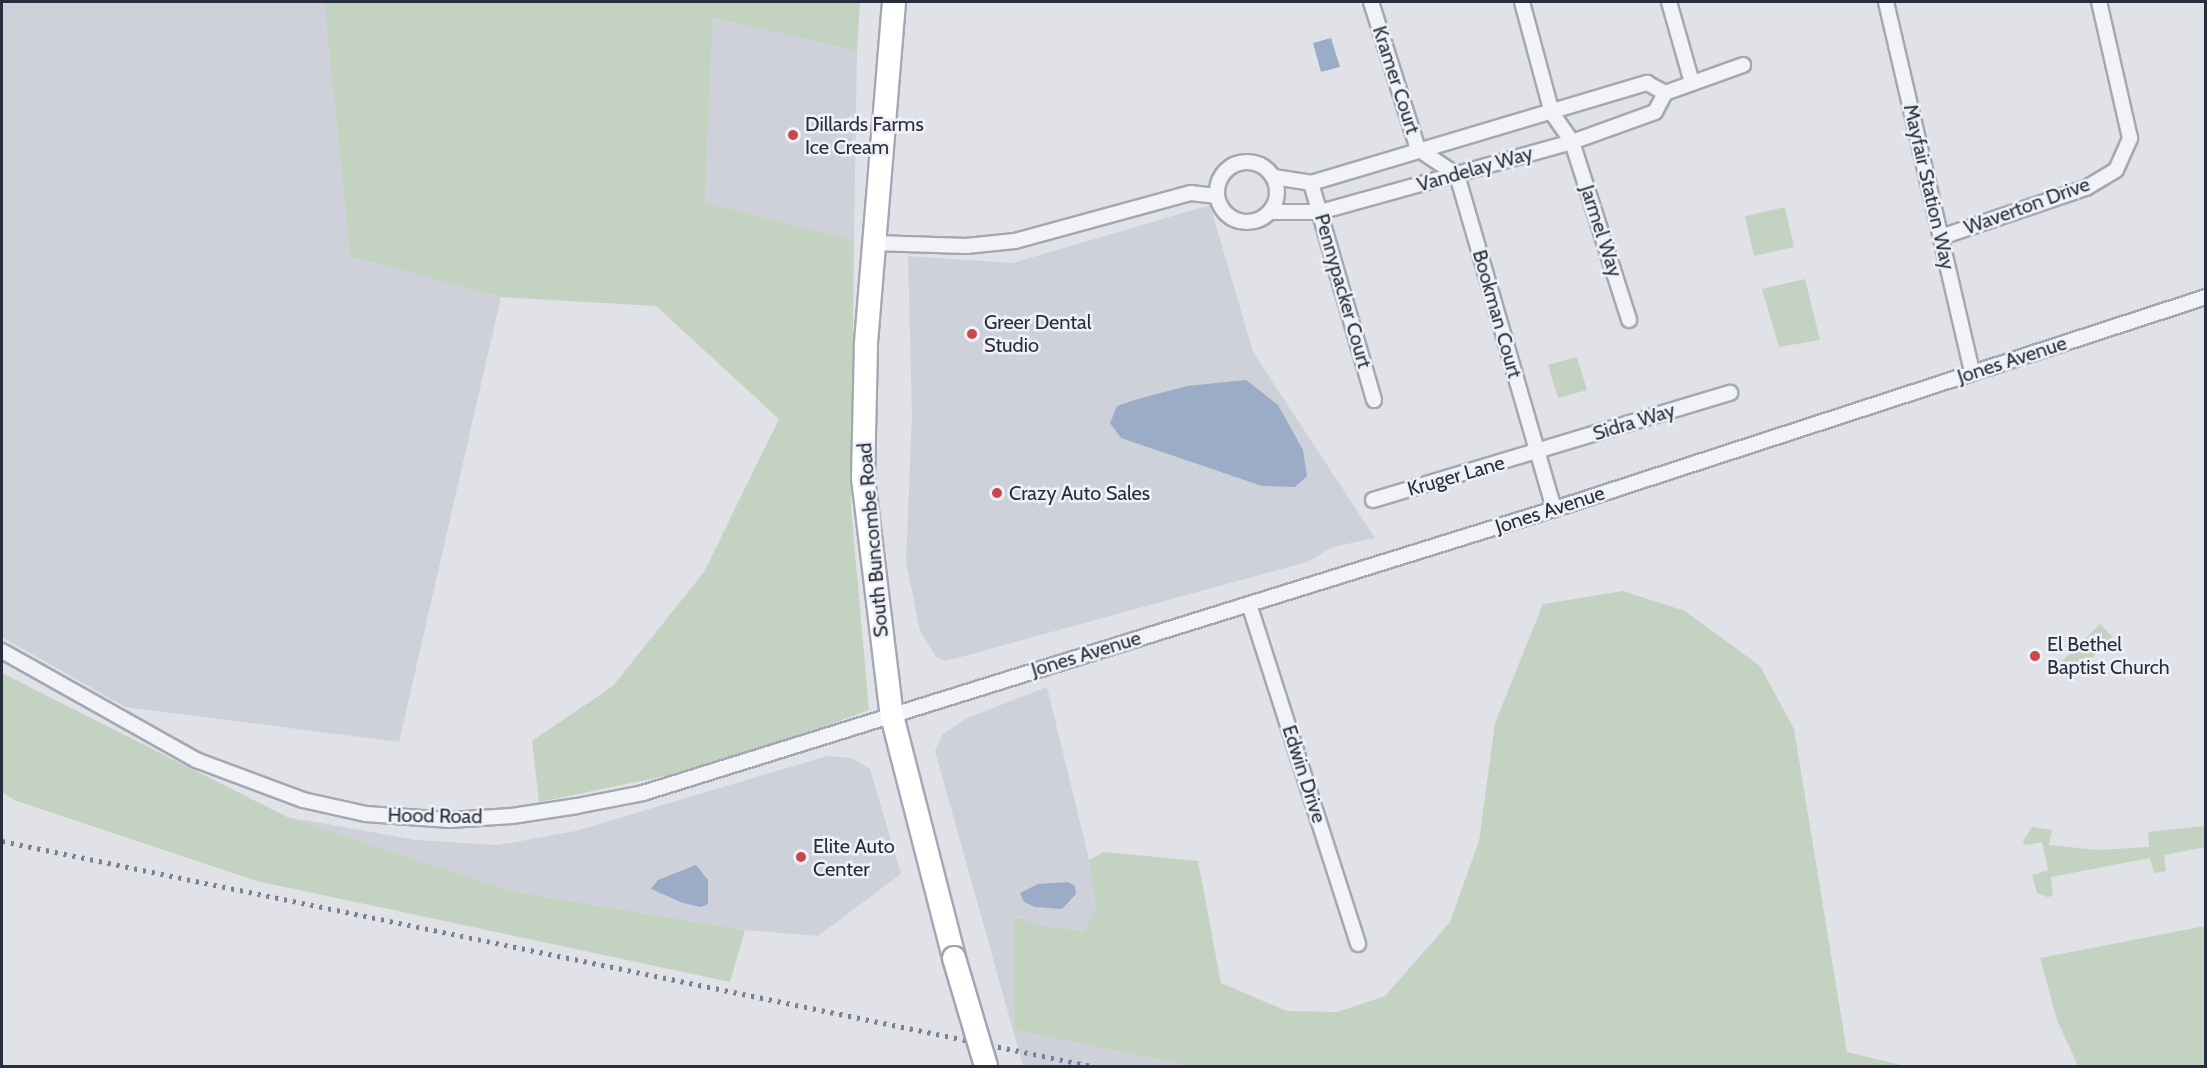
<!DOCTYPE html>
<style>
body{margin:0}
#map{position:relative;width:2207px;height:1068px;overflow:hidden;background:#e0e2e8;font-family:Cabin,sans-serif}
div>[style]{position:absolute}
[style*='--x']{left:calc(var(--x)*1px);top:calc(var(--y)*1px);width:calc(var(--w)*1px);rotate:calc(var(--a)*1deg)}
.built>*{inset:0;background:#ced1da}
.green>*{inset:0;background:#c3d2c1}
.water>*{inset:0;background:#9bacc7}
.roads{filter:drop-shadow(2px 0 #a5a8b2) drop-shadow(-2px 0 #a5a8b2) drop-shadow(0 2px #a5a8b2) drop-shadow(0 -2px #a5a8b2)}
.minor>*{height:14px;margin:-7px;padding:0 7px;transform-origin:7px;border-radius:7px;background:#f2f3f7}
.minor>.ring{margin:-7px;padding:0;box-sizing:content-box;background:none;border:14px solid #f2f3f7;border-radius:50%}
.primary>*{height:22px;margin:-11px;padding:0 11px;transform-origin:11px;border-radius:11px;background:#fff}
.rail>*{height:4.5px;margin-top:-2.25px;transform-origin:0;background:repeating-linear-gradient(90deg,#798091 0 3px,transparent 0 9px)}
.bridges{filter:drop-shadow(2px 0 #9fa5b4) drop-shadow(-2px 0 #9fa5b4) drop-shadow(0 2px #9fa5b4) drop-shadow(0 -2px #9fa5b4)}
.primary-bridge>*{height:22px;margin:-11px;padding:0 11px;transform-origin:11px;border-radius:11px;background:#fff}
.dots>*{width:16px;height:16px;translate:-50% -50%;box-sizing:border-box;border:3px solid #eff1f6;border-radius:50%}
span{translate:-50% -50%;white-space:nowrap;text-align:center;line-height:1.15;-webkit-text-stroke:5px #eff1f6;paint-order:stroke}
.street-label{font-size:20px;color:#292e3f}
.poi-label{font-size:20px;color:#292e3f}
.left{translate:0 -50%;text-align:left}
.frame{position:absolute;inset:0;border:3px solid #292e3f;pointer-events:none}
</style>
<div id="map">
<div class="built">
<i style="clip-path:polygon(2px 2px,324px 2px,350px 257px,501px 297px,399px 742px,125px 707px,2px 637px)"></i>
<i style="clip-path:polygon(713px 18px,857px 51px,854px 241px,705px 202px)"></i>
<i style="clip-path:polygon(1210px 205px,1253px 352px,1375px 538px,1333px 547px,1307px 562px,946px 661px,936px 657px,920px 631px,906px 562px,912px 415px,908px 256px,1013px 263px)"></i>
<i style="clip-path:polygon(1047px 687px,1089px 859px,1096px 909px,1084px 931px,1046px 926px,1015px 916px,1014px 1030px,1191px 1066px,1023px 1066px,935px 751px,942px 735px,965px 719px)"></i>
<i style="clip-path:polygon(827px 756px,852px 758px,870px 769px,901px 874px,818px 936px,745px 930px,511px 891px,287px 817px,416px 840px,498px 845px,576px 831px)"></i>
</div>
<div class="green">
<i style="clip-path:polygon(324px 2px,860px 2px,857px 51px,713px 18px,705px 202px,854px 241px,851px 508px,869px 710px,723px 764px,539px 802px,532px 741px,613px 686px,704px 572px,779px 419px,656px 306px,501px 297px,350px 257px)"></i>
<i style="clip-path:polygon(1785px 207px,1794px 247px,1754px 256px,1745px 216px)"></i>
<i style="clip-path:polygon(1805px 279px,1820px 340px,1779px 347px,1762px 289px)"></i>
<i style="clip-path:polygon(1577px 357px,1587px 390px,1558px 398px,1548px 365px)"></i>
<i style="clip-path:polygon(1623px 591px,1685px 611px,1760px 666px,1794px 729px,1847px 1052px,1905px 1066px,1191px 1066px,1014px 1030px,1014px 916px,1046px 926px,1084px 931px,1096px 909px,1089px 860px,1104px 852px,1198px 861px,1221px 983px,1287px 1011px,1337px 1012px,1385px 996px,1450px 922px,1479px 841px,1495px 723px,1543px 604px)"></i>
<i style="clip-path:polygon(2100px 624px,2113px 637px,2074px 676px,2061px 662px)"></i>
<i style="clip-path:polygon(2px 673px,287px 817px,511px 891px,745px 930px,730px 982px,257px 881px,14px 800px,2px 792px)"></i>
<i style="clip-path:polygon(2205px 826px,2205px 847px,2164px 855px,2166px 871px,2154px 873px,2150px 858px,2051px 877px,2053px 896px,2047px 897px,2037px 893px,2032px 875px,2048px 870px,2042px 842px,2025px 845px,2023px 841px,2032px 827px,2052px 830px,2049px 845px,2098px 850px,2149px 847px,2148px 832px)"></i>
<i style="clip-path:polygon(2205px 926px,2205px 1066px,2078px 1066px,2057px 1020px,2040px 958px)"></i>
</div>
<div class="water">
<i style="clip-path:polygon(1331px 38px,1340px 67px,1321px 72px,1313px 43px)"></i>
<i style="clip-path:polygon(1246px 380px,1278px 405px,1303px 450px,1307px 476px,1295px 487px,1262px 486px,1121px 438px,1110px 423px,1117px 406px,1138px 399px,1187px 386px)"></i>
<i style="clip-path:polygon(696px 865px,708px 880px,708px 904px,701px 907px,683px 903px,651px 889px,658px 880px)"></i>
<i style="clip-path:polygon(1068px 882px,1075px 886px,1076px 894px,1062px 909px,1035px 907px,1024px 902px,1020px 893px,1038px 884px)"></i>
</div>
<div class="roads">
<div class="minor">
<i style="--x:1371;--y:2;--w:154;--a:72.3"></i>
<i style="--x:1418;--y:149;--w:47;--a:33.7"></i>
<i style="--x:1457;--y:175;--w:348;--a:73.8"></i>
<i style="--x:1522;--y:2;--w:115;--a:74.9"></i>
<i style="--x:1552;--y:113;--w:35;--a:55"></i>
<i style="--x:1572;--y:142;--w:187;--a:72.2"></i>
<i style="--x:1669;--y:2;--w:84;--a:74.1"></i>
<i style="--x:1886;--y:2;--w:381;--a:76.9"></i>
<i class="ring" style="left:1217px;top:162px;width:46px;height:46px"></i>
<i style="--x:1274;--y:177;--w:37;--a:9"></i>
<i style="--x:1311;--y:183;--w:351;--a:-16.6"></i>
<i style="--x:1647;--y:83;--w:21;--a:29"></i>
<i style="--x:1311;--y:183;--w:226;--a:73.8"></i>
<i style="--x:1271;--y:212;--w:49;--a:0"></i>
<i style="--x:1320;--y:212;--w:262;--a:-15.5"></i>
<i style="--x:1572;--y:142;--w:88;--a:-19.9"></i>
<i style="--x:1655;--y:112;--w:21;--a:-62"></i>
<i style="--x:1665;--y:93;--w:83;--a:-19.7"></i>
<i style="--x:1941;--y:237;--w:153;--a:-18.7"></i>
<i style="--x:2086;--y:188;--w:35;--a:-31"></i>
<i style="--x:2116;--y:170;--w:35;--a:-66"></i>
<i style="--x:2130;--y:138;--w:139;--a:-102.8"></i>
<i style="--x:874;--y:243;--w:92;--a:1.9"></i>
<i style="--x:966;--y:246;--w:49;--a:-5.8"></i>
<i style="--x:1015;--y:241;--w:182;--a:-15.3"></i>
<i style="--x:1191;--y:193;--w:26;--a:7"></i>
<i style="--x:1373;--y:500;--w:373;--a:-16.7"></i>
<i style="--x:1249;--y:604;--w:357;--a:72.2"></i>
<i style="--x:2;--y:651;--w:223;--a:29.3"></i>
<i style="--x:196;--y:760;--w:114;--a:20.5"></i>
<i style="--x:303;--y:800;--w:65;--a:12.5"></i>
<i style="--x:366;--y:814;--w:84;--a:4.1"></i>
<i style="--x:450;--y:820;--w:62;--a:-3.7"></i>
<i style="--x:512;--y:816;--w:66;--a:-8.7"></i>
<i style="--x:577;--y:806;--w:67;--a:-11.1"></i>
<i style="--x:643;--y:793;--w:968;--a:-17.31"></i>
<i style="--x:1567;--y:505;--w:672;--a:-18.03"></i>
</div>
<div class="primary">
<i style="--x:894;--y:2;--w:345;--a:94.7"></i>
<i style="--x:866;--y:346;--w:132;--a:91.3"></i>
<i style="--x:863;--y:478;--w:240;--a:83.1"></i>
<i style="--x:892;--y:716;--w:250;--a:75.6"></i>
</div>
</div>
<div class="rail">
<i style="--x:2;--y:841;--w:1112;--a:11.67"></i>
</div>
<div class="bridges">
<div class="primary-bridge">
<i style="--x:954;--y:958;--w:113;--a:73.5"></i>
</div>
</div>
<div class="dots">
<i style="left:793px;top:135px;background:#ca474c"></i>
<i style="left:972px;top:334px;background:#ca474c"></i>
<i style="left:997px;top:493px;background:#ca474c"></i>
<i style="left:2035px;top:656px;background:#ca474c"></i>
<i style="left:801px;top:857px;background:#ca474c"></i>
</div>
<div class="street-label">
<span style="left:1396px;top:80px;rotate:72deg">Kramer Court</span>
<span style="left:1475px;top:169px;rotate:-16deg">Vandelay Way</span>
<span style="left:1929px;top:187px;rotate:77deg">Mayfair Station Way</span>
<span style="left:2027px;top:206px;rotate:-20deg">Waverton Drive</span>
<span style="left:1601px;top:231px;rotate:72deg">Jarmel Way</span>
<span style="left:1343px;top:291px;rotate:74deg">Pennypacker Court</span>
<span style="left:1497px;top:314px;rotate:74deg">Bookman Court</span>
<span style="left:2012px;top:360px;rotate:-18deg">Jones Avenue</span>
<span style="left:1634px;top:422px;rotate:-17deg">Sidra Way</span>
<span style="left:1456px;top:476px;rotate:-16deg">Kruger Lane</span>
<span style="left:1550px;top:510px;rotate:-18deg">Jones Avenue</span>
<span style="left:873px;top:540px;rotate:-95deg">South Buncombe Road</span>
<span style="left:1086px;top:654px;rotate:-17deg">Jones Avenue</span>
<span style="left:1304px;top:774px;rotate:72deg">Edwin Drive</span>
<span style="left:435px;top:816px;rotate:1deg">Hood Road</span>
</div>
<div class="poi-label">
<span class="left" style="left:805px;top:136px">Dillards Farms<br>Ice Cream</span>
<span class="left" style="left:984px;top:334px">Greer Dental<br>Studio</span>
<span class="left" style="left:1009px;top:493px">Crazy Auto Sales</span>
<span class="left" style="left:2047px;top:656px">El Bethel<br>Baptist Church</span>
<span class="left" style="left:813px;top:858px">Elite Auto<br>Center</span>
</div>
<div class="frame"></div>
</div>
